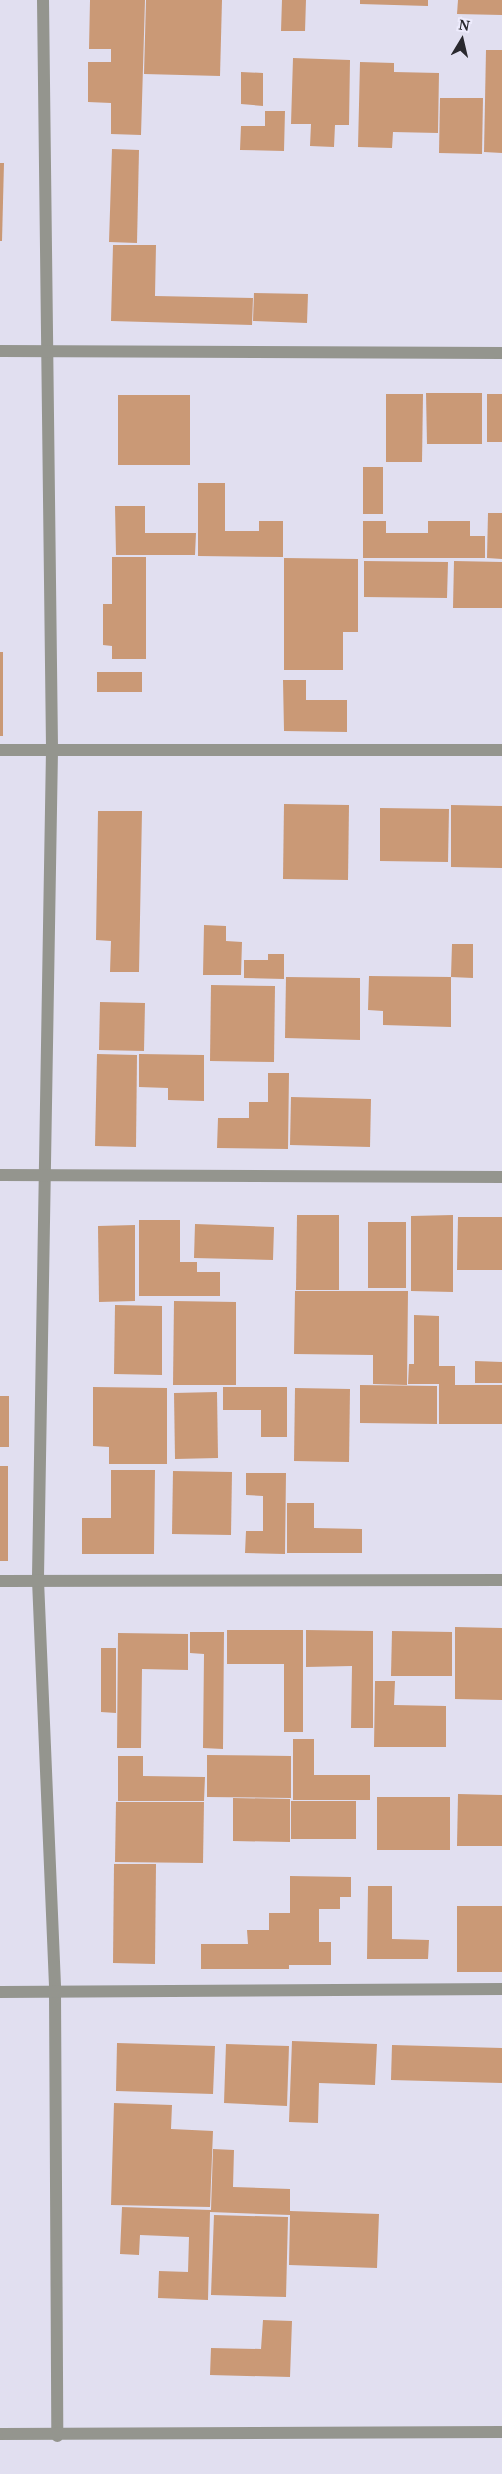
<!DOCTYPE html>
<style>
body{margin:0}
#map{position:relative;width:502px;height:2474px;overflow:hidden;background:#e1dff0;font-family:"Noto Serif",serif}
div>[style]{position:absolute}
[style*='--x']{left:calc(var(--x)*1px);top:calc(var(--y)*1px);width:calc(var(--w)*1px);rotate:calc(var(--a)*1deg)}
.building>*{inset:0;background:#ca9976}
.minor>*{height:12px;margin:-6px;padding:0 6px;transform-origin:6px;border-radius:6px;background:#94958e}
span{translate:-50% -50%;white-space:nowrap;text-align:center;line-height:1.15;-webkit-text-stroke:4px #eeecfd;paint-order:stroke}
.north{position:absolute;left:437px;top:15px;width:50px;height:50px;-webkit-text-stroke:4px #eeecfd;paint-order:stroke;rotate:9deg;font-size:14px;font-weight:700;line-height:20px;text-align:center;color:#29282e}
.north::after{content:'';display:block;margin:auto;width:18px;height:22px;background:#29282e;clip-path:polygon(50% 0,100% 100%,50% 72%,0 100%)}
</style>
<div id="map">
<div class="building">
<i style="clip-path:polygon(90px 0,145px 0,141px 135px,111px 134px,111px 103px,88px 102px,88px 62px,111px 62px,111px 49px,89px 49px)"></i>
<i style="clip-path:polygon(146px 0,222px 0,220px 76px,144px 74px)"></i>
<i style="clip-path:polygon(282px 0,306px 0,305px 31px,281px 31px)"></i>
<i style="clip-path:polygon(360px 0,428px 0,428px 6px,360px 4px)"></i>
<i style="clip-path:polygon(458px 0,502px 0,502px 15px,457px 14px)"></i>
<i style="clip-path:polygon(486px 50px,502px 50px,502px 153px,484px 152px)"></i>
<i style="clip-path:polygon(293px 58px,350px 60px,349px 125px,335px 125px,334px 147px,310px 146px,311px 124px,291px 124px)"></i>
<i style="clip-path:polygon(360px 62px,394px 63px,394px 72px,439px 73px,438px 133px,393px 132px,392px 148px,358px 147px)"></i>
<i style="clip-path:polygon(241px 72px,263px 73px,263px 106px,241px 104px)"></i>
<i style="clip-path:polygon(440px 98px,483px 98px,482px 154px,439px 153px)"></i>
<i style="clip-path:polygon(265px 111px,285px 111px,284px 151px,240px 150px,241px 126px,265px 126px)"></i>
<i style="clip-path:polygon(112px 149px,139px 150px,137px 243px,109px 242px)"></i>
<i style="clip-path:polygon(0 163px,4px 163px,2px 241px,0 241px)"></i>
<i style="clip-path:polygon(113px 245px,156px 245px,155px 296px,253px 298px,252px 325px,111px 321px)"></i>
<i style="clip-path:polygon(254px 293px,308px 294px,307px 323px,253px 321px)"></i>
<i style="clip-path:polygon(426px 393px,482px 393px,482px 444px,427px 444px)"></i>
<i style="clip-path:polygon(386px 394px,423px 394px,422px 462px,386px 462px)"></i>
<i style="clip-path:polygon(487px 394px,502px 394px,502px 442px,487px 442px)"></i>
<i style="clip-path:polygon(118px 395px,190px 395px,190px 465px,118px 465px)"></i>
<i style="clip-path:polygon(363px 467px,383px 467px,383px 514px,363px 514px)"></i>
<i style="clip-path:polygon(198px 483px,225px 483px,225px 531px,259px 531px,259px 521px,283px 521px,283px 557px,198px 556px)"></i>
<i style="clip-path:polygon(115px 506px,145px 506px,145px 533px,196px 533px,195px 555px,116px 555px)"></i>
<i style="clip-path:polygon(488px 513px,502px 513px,502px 559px,487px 558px)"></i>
<i style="clip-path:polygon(363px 521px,386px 521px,386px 533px,428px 533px,428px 521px,470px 521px,470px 536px,485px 536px,485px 558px,363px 558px)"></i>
<i style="clip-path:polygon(112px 557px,146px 557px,146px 659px,112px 659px,112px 646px,103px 645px,103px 604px,112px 604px)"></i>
<i style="clip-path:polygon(284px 558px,358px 559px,358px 632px,343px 632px,343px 670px,284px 670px)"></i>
<i style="clip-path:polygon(364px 561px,448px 562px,447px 598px,364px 597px)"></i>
<i style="clip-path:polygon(454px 561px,502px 562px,502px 608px,453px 608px)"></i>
<i style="clip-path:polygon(0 652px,3px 652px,3px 736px,0 736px)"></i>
<i style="clip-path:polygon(97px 672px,142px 672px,142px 692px,97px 692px)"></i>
<i style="clip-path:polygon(283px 680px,306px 680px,306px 700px,347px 700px,347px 732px,284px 731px)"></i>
<i style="clip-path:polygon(284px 804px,349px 805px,348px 880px,283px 879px)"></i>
<i style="clip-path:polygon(451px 805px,502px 806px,502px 868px,451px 867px)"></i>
<i style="clip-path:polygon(380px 808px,449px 809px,448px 862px,380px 861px)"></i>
<i style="clip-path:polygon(98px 811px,142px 811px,139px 972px,110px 972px,111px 941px,96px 940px)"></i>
<i style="clip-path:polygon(204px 925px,226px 926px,226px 941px,242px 942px,241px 975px,203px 975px)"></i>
<i style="clip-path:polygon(452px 944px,473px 944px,473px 978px,451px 977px)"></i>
<i style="clip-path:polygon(268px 954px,284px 954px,284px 979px,244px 978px,244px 960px,268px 960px)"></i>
<i style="clip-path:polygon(369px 976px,451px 977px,451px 1027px,383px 1025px,383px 1011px,368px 1010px)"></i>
<i style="clip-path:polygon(286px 977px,360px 978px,360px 1040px,285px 1038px)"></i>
<i style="clip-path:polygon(211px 985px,275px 986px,274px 1062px,210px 1061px)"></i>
<i style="clip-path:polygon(100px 1002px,145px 1003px,144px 1051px,99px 1050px)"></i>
<i style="clip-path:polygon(97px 1054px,137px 1055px,136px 1147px,95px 1146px)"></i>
<i style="clip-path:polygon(139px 1054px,204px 1055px,204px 1101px,168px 1100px,168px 1088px,139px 1087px)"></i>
<i style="clip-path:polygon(268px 1073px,289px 1073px,288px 1149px,217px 1148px,218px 1118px,249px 1118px,249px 1102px,268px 1102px)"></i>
<i style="clip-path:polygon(291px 1097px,371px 1099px,370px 1147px,290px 1145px)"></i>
<i style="clip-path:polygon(297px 1215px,339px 1215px,339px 1290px,296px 1290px)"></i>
<i style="clip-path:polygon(453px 1215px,453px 1292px,411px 1291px,411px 1216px)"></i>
<i style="clip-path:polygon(458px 1217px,502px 1217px,502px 1270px,457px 1270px)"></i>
<i style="clip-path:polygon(139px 1220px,180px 1220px,180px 1262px,197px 1262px,197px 1272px,220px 1272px,220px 1296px,139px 1296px)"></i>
<i style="clip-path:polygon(368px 1222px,406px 1222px,406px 1288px,368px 1288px)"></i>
<i style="clip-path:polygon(195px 1224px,274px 1227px,273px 1260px,194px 1258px)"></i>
<i style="clip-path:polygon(135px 1225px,135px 1301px,99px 1302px,98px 1226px)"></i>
<i style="clip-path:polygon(295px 1291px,408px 1291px,407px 1385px,373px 1384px,373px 1355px,294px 1354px)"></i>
<i style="clip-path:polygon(174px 1301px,236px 1302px,236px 1385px,173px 1385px)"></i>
<i style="clip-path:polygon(115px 1305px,162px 1306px,162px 1375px,114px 1374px)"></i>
<i style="clip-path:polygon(414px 1315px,439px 1316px,439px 1366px,455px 1366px,455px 1385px,502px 1385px,502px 1424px,439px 1424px,439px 1384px,408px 1384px,409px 1364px,414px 1364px)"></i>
<i style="clip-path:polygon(475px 1361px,502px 1362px,502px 1383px,475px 1383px)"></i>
<i style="clip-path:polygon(360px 1385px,437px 1386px,437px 1424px,360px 1423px)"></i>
<i style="clip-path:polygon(93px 1387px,167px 1388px,167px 1464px,109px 1464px,109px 1447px,93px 1446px)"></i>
<i style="clip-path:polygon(223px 1387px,287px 1387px,287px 1437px,261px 1437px,261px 1410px,223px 1410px)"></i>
<i style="clip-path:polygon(295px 1388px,350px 1389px,349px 1462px,294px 1461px)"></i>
<i style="clip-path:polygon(217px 1392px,218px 1458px,175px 1459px,174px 1393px)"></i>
<i style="clip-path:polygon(0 1396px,9px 1396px,9px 1447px,0 1447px)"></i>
<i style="clip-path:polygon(0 1466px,8px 1466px,8px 1561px,0 1561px)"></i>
<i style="clip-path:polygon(111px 1470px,155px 1470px,154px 1554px,82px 1554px,82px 1518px,111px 1518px)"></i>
<i style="clip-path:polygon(173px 1471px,232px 1472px,231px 1535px,172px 1534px)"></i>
<i style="clip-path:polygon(246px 1473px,286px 1473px,285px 1554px,245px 1553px,246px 1531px,263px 1531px,263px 1496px,246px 1495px)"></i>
<i style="clip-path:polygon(287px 1503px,314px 1503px,314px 1528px,362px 1529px,362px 1553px,287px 1553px)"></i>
<i style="clip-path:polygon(455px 1627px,502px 1628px,502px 1700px,455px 1699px)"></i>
<i style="clip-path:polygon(227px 1630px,303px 1630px,303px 1732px,284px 1732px,284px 1664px,227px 1664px)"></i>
<i style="clip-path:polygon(306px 1630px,373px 1631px,373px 1728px,351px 1728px,352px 1666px,306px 1667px)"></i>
<i style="clip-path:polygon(392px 1631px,452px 1632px,452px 1676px,391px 1676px)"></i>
<i style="clip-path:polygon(190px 1632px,224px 1632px,223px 1749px,203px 1748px,204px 1654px,190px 1653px)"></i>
<i style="clip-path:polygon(118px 1633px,188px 1634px,188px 1670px,142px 1669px,141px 1748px,117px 1748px)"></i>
<i style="clip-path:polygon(101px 1648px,116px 1648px,116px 1713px,101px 1712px)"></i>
<i style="clip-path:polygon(375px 1681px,395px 1681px,394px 1705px,446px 1706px,446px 1747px,374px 1747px)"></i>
<i style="clip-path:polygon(293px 1739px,314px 1739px,314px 1775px,370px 1775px,370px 1800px,293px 1800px)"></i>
<i style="clip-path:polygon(207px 1755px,291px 1756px,291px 1798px,207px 1797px)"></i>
<i style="clip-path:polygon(118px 1756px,143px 1756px,143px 1776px,205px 1777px,204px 1801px,118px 1801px)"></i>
<i style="clip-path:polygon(458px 1794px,502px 1795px,502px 1846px,457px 1846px)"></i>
<i style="clip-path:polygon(377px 1797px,450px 1797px,450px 1850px,377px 1850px)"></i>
<i style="clip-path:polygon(233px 1798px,290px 1799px,290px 1842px,233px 1841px)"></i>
<i style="clip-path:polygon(291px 1801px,356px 1801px,356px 1839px,291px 1839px)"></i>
<i style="clip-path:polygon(116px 1802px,204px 1802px,203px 1863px,115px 1862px)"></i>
<i style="clip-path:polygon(114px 1864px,156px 1864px,155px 1964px,113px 1963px)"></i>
<i style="clip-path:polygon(290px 1876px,351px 1877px,351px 1897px,340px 1897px,340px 1909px,319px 1909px,319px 1942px,331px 1942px,331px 1965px,289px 1965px,289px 1969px,201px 1969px,201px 1944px,248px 1944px,247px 1930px,269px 1930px,269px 1913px,290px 1913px)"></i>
<i style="clip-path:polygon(368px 1886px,392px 1886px,392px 1939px,429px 1940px,428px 1959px,367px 1959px)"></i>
<i style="clip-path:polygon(457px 1906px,502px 1906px,502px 1972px,457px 1972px)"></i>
<i style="clip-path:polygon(292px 2041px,377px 2044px,375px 2085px,319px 2083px,318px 2123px,289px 2122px)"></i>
<i style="clip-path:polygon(117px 2043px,215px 2046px,213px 2094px,116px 2091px)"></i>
<i style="clip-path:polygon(226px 2044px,289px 2046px,287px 2106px,224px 2103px)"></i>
<i style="clip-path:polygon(392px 2045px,502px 2048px,502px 2083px,391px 2080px)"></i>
<i style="clip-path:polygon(114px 2103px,172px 2105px,171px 2129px,213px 2131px,210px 2207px,111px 2205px)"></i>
<i style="clip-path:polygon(213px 2149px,234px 2150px,233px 2187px,290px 2189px,290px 2211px,379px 2214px,377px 2268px,289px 2265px,290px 2215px,210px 2212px,208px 2300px,158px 2298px,159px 2271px,188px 2272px,189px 2237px,140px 2235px,139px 2255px,120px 2254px,122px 2207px,211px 2210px)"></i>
<i style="clip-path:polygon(214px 2215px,288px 2217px,286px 2297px,211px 2295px)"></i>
<i style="clip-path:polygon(263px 2320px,292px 2321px,290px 2377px,210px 2375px,211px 2348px,261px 2349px)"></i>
</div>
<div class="minor">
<i style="--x:43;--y:0;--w:750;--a:89.31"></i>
<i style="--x:52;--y:750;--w:830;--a:90.97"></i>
<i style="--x:38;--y:1580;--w:412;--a:87.6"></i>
<i style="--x:55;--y:1992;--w:444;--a:89.7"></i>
<i style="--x:0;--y:351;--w:502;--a:0.23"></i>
<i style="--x:0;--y:750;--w:502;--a:0"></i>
<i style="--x:0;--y:1175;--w:502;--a:0.23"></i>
<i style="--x:0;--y:1581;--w:502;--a:-0.11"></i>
<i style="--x:0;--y:1992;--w:502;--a:-0.34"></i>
<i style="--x:0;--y:2434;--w:502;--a:-0.23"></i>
</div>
<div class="north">N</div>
</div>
